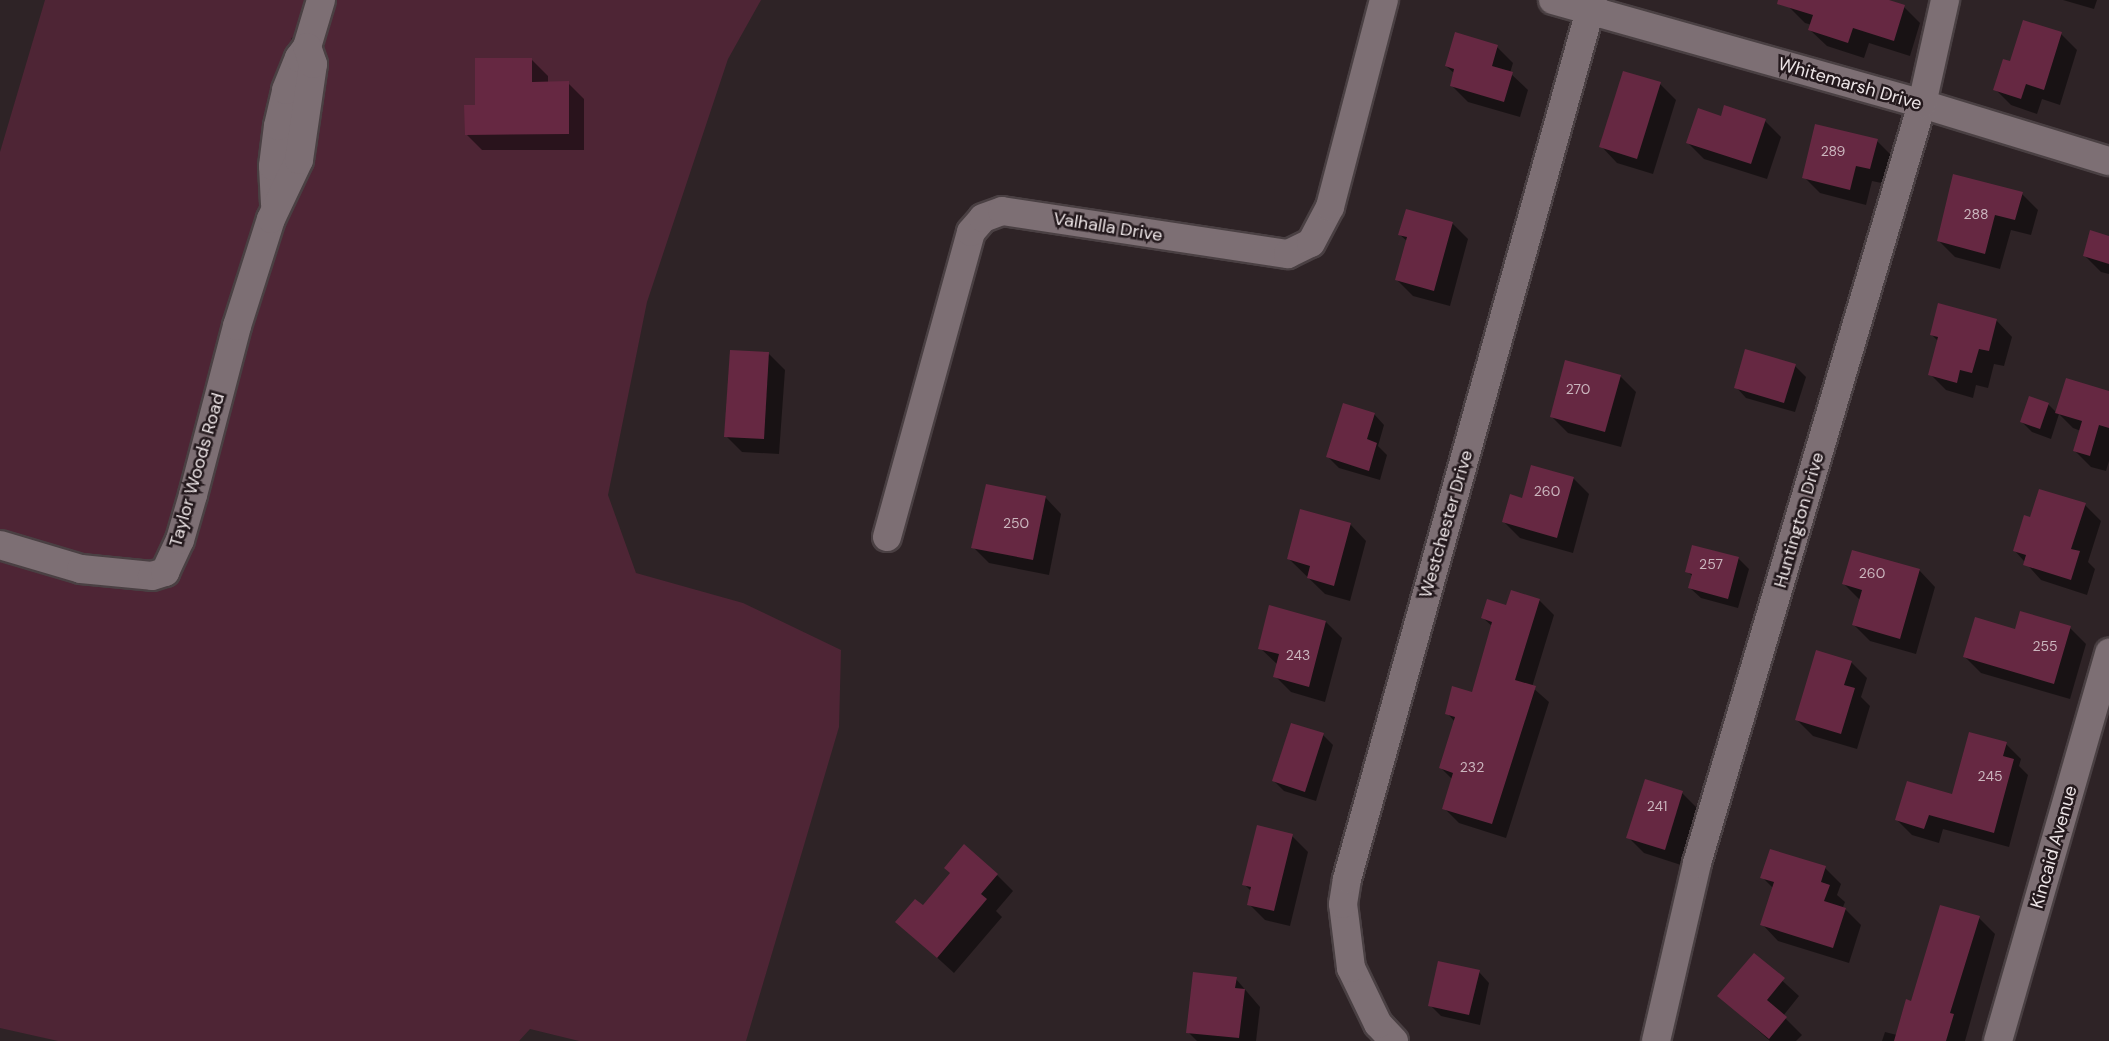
<!DOCTYPE html>
<style>
body{margin:0}
#map{position:relative;width:2109px;height:1041px;overflow:hidden;background:#2e2326;font-family:"DM Sans",sans-serif}
div>[style]{position:absolute}
[style*='--x']{left:calc(var(--x)*1px);top:calc(var(--y)*1px);width:calc(var(--w)*1px);rotate:calc(var(--a)*1deg)}
.green>*{inset:0;background:#4e2535}
.shadow>*{inset:0;background:#0007}
.building>*{inset:0;background:#662842}
.roads{filter:drop-shadow(2px 0 #4a4043) drop-shadow(-2px 0 #4a4043) drop-shadow(0 2px #4a4043) drop-shadow(0 -2px #4a4043)}
.minor>*{height:28px;margin:-14px;padding:0 14px;transform-origin:14px;border-radius:14px;background:#7d6f74}
span{translate:-50% -50%;white-space:nowrap;text-align:center;line-height:1.15;-webkit-text-stroke:5px #24191d;paint-order:stroke}
.number-label{font-size:14px;color:#cbb6be}
.number-label span{-webkit-text-stroke-width:0}
.street-label{font-size:18px;color:#ede5e7}
</style>
<div id="map">
<div class="green">
<i style="clip-path:polygon(45px 0,307px 0,297px 37px,291px 38px,293px 44px,259px 164px,262px 202px,224px 323px,180px 492px,155px 562px,83px 557px,0 533px,0 152px)"></i>
<i style="clip-path:polygon(335px 0,761px 0,728px 59px,647px 302px,608px 495px,636px 573px,743px 603px,841px 650px,839px 727px,746px 1041px,579px 1041px,530px 1029px,519px 1041px,58px 1041px,0 1028px,0 557px,151px 587px,249px 330px,286px 215px,291px 214px,290px 207px,312px 163px,323px 106px,326px 65px,322px 50px,325px 45px,323px 43px)"></i>
</div>
<div class="shadow">
<i style="clip-path:polygon(1791px 0,1884px 0,1904px 7px,1920px 23px,1910px 56px,1869px 43px,1864px 58px,1827px 46px,1810px 30px,1812px 25px,1805px 23px,1789px 7px)"></i>
<i style="clip-path:polygon(2063px 0,2097px 0,2094px 9px)"></i>
<i style="clip-path:polygon(2061px 34px,2077px 50px,2060px 105px,2042px 99px,2037px 114px,2011px 105px,1995px 89px,2011px 64px)"></i>
<i style="clip-path:polygon(1497px 47px,1513px 63px,1510px 73px,1528px 90px,1520px 117px,1468px 102px,1452px 86px,1455px 74px,1446px 66px)"></i>
<i style="clip-path:polygon(532px 60px,548px 76px,548px 83px,568px 83px,584px 99px,584px 150px,482px 150px,466px 134px,477px 107px)"></i>
<i style="clip-path:polygon(1660px 84px,1676px 100px,1653px 174px,1617px 163px,1601px 146px)"></i>
<i style="clip-path:polygon(1722px 118px,1765px 121px,1781px 137px,1767px 179px,1704px 159px,1688px 143px)"></i>
<i style="clip-path:polygon(1877px 141px,1893px 157px,1886px 184px,1872px 181px,1866px 205px,1820px 193px,1804px 177px)"></i>
<i style="clip-path:polygon(2022px 194px,2038px 210px,2031px 235px,2011px 230px,2000px 269px,1955px 257px,1939px 241px)"></i>
<i style="clip-path:polygon(1452px 223px,1468px 239px,1450px 306px,1413px 296px,1397px 280px,1407px 241px,1400px 235px)"></i>
<i style="clip-path:polygon(2109px 238px,2109px 274px,2101px 272px,2085px 256px)"></i>
<i style="clip-path:polygon(1996px 320px,2012px 337px,2004px 366px,1994px 364px,1988px 388px,1976px 385px,1973px 398px,1946px 390px,1930px 374px,1938px 341px,1931px 334px)"></i>
<i style="clip-path:polygon(769px 354px,785px 370px,779px 454px,742px 452px,726px 436px)"></i>
<i style="clip-path:polygon(1795px 366px,1806px 377px,1795px 412px,1746px 398px,1736px 387px)"></i>
<i style="clip-path:polygon(1620px 376px,1636px 392px,1621px 447px,1568px 433px,1552px 417px)"></i>
<i style="clip-path:polygon(2109px 393px,2109px 461px,2106px 471px,2091px 467px,2075px 451px,2081px 431px,2073px 428px,2059px 414px,2051px 439px,2032px 432px,2022px 422px,2048px 404px,2057px 413px)"></i>
<i style="clip-path:polygon(1374px 414px,1384px 425px,1378px 446px,1387px 455px,1380px 480px,1339px 468px,1328px 457px)"></i>
<i style="clip-path:polygon(1573px 478px,1589px 494px,1573px 553px,1520px 538px,1504px 522px,1523px 500px)"></i>
<i style="clip-path:polygon(1045px 497px,1061px 514px,1049px 575px,989px 563px,973px 547px)"></i>
<i style="clip-path:polygon(2085px 505px,2101px 521px,2088px 562px,2095px 569px,2087px 595px,2041px 580px,2015px 551px,2031px 519px)"></i>
<i style="clip-path:polygon(1350px 524px,1366px 541px,1350px 601px,1325px 594px,1289px 559px)"></i>
<i style="clip-path:polygon(1738px 558px,1749px 569px,1738px 608px,1701px 598px,1690px 588px,1693px 577px,1687px 571px)"></i>
<i style="clip-path:polygon(1919px 570px,1935px 587px,1916px 654px,1870px 641px,1854px 625px,1861px 601px,1844px 584px)"></i>
<i style="clip-path:polygon(1539px 600px,1554px 615px,1532px 687px,1549px 702px,1506px 838px,1459px 823px,1444px 808px,1453px 780px,1441px 768px,1455px 722px,1447px 713px,1473px 694px,1493px 627px,1483px 618px,1507px 607px)"></i>
<i style="clip-path:polygon(1326px 622px,1342px 638px,1325px 702px,1291px 692px,1275px 676px,1278px 665px,1260px 648px)"></i>
<i style="clip-path:polygon(2070px 628px,2086px 644px,2070px 699px,1981px 673px,1965px 657px)"></i>
<i style="clip-path:polygon(1851px 662px,1867px 678px,1861px 697px,1870px 706px,1857px 749px,1813px 736px,1797px 720px)"></i>
<i style="clip-path:polygon(1323px 735px,1333px 745px,1316px 801px,1284px 791px,1274px 781px)"></i>
<i style="clip-path:polygon(2006px 744px,2021px 759px,2019px 766px,2028px 775px,2009px 847px,1943px 829px,1939px 843px,1912px 835px,1897px 820px,1953px 796px)"></i>
<i style="clip-path:polygon(1682px 793px,1698px 809px,1681px 865px,1644px 853px,1628px 837px)"></i>
<i style="clip-path:polygon(1292px 836px,1308px 852px,1290px 926px,1265px 920px,1249px 904px,1252px 892px,1244px 884px)"></i>
<i style="clip-path:polygon(1825px 868px,1841px 884px,1837px 895px,1845px 902px,1843px 907px,1861px 925px,1849px 963px,1778px 941px,1762px 924px,1774px 889px,1762px 877px)"></i>
<i style="clip-path:polygon(997px 875px,1013px 891px,996px 911px,1002px 917px,954px 973px,898px 922px)"></i>
<i style="clip-path:polygon(1979px 918px,1995px 934px,1965px 1041px,1882px 1041px,1885px 1032px,1897px 1035px,1912px 1003px)"></i>
<i style="clip-path:polygon(1754px 955px,1799px 996px,1783px 1016px,1802px 1035px,1796px 1041px,1770px 1041px,1736px 1011px)"></i>
<i style="clip-path:polygon(1479px 972px,1489px 983px,1480px 1025px,1441px 1016px,1430px 1005px)"></i>
<i style="clip-path:polygon(1236px 979px,1260px 1007px,1256px 1041px,1197px 1041px,1188px 1032px)"></i>
</div>
<div class="building">
<i style="clip-path:polygon(1778px 0,1889px 0,1905px 5px,1894px 41px,1853px 28px,1848px 43px,1808px 30px,1813px 15px,1777px 4px)"></i>
<i style="clip-path:polygon(2023px 20px,2062px 32px,2044px 90px,2026px 84px,2021px 99px,1993px 90px,2003px 59px,2010px 61px)"></i>
<i style="clip-path:polygon(1455px 32px,1498px 45px,1492px 66px,1513px 72px,1504px 102px,1450px 86px,1454px 69px,1445px 66px)"></i>
<i style="clip-path:polygon(475px 58px,532px 58px,532px 82px,569px 81px,569px 134px,465px 135px,464px 105px,475px 105px)"></i>
<i style="clip-path:polygon(1623px 71px,1661px 82px,1637px 159px,1599px 147px)"></i>
<i style="clip-path:polygon(1724px 105px,1766px 119px,1751px 164px,1686px 143px,1698px 108px,1721px 116px)"></i>
<i style="clip-path:polygon(1815px 124px,1878px 139px,1870px 169px,1856px 166px,1850px 190px,1802px 178px)"></i>
<i style="clip-path:polygon(1953px 174px,2023px 192px,2015px 220px,1995px 215px,1985px 254px,1937px 241px)"></i>
<i style="clip-path:polygon(1406px 209px,1453px 222px,1434px 291px,1395px 280px,1407px 237px,1398px 235px)"></i>
<i style="clip-path:polygon(2090px 230px,2109px 236px,2109px 264px,2083px 256px)"></i>
<i style="clip-path:polygon(1938px 303px,1997px 319px,1989px 351px,1979px 349px,1972px 373px,1960px 370px,1957px 383px,1928px 375px,1938px 337px,1930px 335px)"></i>
<i style="clip-path:polygon(1745px 349px,1796px 364px,1784px 403px,1734px 388px)"></i>
<i style="clip-path:polygon(730px 350px,769px 352px,764px 439px,724px 437px)"></i>
<i style="clip-path:polygon(1565px 360px,1621px 375px,1605px 432px,1550px 417px)"></i>
<i style="clip-path:polygon(2066px 378px,2109px 391px,2109px 428px,2099px 425px,2090px 456px,2073px 451px,2082px 421px,2055px 413px)"></i>
<i style="clip-path:polygon(2029px 396px,2049px 403px,2040px 429px,2020px 422px)"></i>
<i style="clip-path:polygon(1343px 403px,1375px 413px,1367px 439px,1377px 443px,1369px 471px,1326px 457px)"></i>
<i style="clip-path:polygon(1531px 465px,1574px 477px,1557px 538px,1502px 522px,1510px 494px,1522px 498px)"></i>
<i style="clip-path:polygon(986px 484px,1046px 496px,1033px 560px,971px 548px)"></i>
<i style="clip-path:polygon(2039px 489px,2086px 503px,2071px 549px,2080px 551px,2071px 580px,2023px 565px,2026px 555px,2013px 551px,2024px 515px,2030px 517px)"></i>
<i style="clip-path:polygon(1300px 509px,1351px 523px,1334px 586px,1307px 578px,1310px 566px,1287px 559px)"></i>
<i style="clip-path:polygon(1692px 545px,1739px 557px,1728px 599px,1688px 588px,1692px 574px,1685px 572px)"></i>
<i style="clip-path:polygon(1852px 550px,1920px 569px,1900px 639px,1852px 625px,1862px 590px,1842px 584px)"></i>
<i style="clip-path:polygon(1511px 590px,1540px 599px,1515px 680px,1536px 686px,1492px 824px,1442px 809px,1453px 773px,1439px 768px,1455px 717px,1445px 714px,1452px 686px,1472px 692px,1492px 622px,1481px 618px,1487px 599px,1506px 605px)"></i>
<i style="clip-path:polygon(1269px 605px,1326px 621px,1309px 687px,1273px 677px,1279px 654px,1258px 649px)"></i>
<i style="clip-path:polygon(2020px 611px,2071px 626px,2054px 684px,1963px 657px,1975px 617px,2015px 629px)"></i>
<i style="clip-path:polygon(1816px 650px,1852px 661px,1844px 685px,1855px 688px,1841px 734px,1795px 720px)"></i>
<i style="clip-path:polygon(1291px 723px,1324px 733px,1305px 792px,1272px 781px)"></i>
<i style="clip-path:polygon(1969px 732px,2007px 742px,2003px 756px,2014px 759px,1994px 833px,1929px 815px,1924px 829px,1895px 820px,1907px 781px,1952px 794px)"></i>
<i style="clip-path:polygon(1645px 779px,1683px 791px,1665px 850px,1626px 838px)"></i>
<i style="clip-path:polygon(1257px 825px,1293px 834px,1274px 911px,1247px 905px,1251px 887px,1242px 885px)"></i>
<i style="clip-path:polygon(964px 844px,998px 874px,981px 894px,987px 899px,937px 958px,895px 922px,915px 899px,923px 905px,950px 873px,944px 868px)"></i>
<i style="clip-path:polygon(1770px 849px,1826px 866px,1821px 882px,1830px 885px,1824px 901px,1846px 908px,1833px 948px,1760px 925px,1774px 882px,1760px 878px)"></i>
<i style="clip-path:polygon(1940px 905px,1980px 916px,1950px 1013px,1954px 1014px,1946px 1041px,1894px 1041px,1906px 999px,1911px 1001px)"></i>
<i style="clip-path:polygon(1754px 953px,1785px 978px,1767px 1000px,1787px 1017px,1769px 1039px,1717px 996px)"></i>
<i style="clip-path:polygon(1438px 961px,1480px 970px,1469px 1015px,1428px 1006px)"></i>
<i style="clip-path:polygon(1193px 972px,1237px 977px,1235px 988px,1245px 989px,1239px 1038px,1186px 1033px)"></i>
</div>
<div class="roads">
<div class="minor">
<i style="--x:1553;--y:0;--w:383;--a:15.7"></i>
<i style="--x:1922;--y:104;--w:195;--a:17"></i>
<i style="--x:275;--y:204;--w:38;--a:-93"></i>
<i style="--x:273;--y:166;--w:40;--a:-82.9"></i>
<i style="--x:278;--y:126;--w:37;--a:-77"></i>
<i style="--x:286;--y:90;--w:35;--a:-68"></i>
<i style="--x:299;--y:58;--w:14;--a:-54"></i>
<i style="--x:307;--y:47;--w:49;--a:-73.4"></i>
<i style="--x:887;--y:537;--w:316;--a:-74.6"></i>
<i style="--x:971;--y:232;--w:18;--a:-49"></i>
<i style="--x:983;--y:218;--w:20;--a:-20"></i>
<i style="--x:1002;--y:211;--w:289;--a:8.6"></i>
<i style="--x:1288;--y:254;--w:25;--a:-26"></i>
<i style="--x:1311;--y:243;--w:41;--a:-62.2"></i>
<i style="--x:1330;--y:207;--w:214;--a:-75.4"></i>
<i style="--x:0;--y:545;--w:84;--a:16.5"></i>
<i style="--x:81;--y:569;--w:71;--a:5.6"></i>
<i style="--x:152;--y:576;--w:14;--a:-17"></i>
<i style="--x:165;--y:572;--w:35;--a:-65"></i>
<i style="--x:180;--y:540;--w:47;--a:-73.9"></i>
<i style="--x:193;--y:495;--w:175;--a:-75.4"></i>
<i style="--x:237;--y:326;--w:112;--a:-72.4"></i>
<i style="--x:271;--y:219;--w:65;--a:-64.6"></i>
<i style="--x:299;--y:160;--w:97;--a:-81.7"></i>
<i style="--x:313;--y:64;--w:18;--a:-109"></i>
<i style="--x:1394;--y:1041;--w:23;--a:-133"></i>
<i style="--x:1378;--y:1024;--w:62;--a:-115.7"></i>
<i style="--x:1351;--y:968;--w:64;--a:-97.1"></i>
<i style="--x:1343;--y:904;--w:25;--a:-81"></i>
<i style="--x:1347;--y:879;--w:913;--a:-74.37"></i>
<i style="--x:1656;--y:1041;--w:183;--a:-77"></i>
<i style="--x:1697;--y:863;--w:792;--a:-73.49"></i>
<i style="--x:1922;--y:104;--w:107;--a:-77.5"></i>
<i style="--x:1998;--y:1041;--w:404;--a:-74"></i>
</div>
</div>
<div class="number-label">
<span style="left:1833px;top:151px">289</span>
<span style="left:1976px;top:214px">288</span>
<span style="left:1578px;top:389px">270</span>
<span style="left:1547px;top:491px">260</span>
<span style="left:1016px;top:523px">250</span>
<span style="left:1711px;top:564px">257</span>
<span style="left:1872px;top:573px">260</span>
<span style="left:2045px;top:646px">255</span>
<span style="left:1298px;top:655px">243</span>
<span style="left:1472px;top:767px">232</span>
<span style="left:1990px;top:776px">245</span>
<span style="left:1657px;top:806px">241</span>
</div>
<div class="street-label">
<span style="left:1850px;top:84px;rotate:16deg">Whitemarsh Drive</span>
<span style="left:1108px;top:227px;rotate:9deg">Valhalla Drive</span>
<span style="left:197px;top:470px;rotate:-74deg">Taylor Woods Road</span>
<span style="left:1799px;top:520px;rotate:-74deg">Huntington Drive</span>
<span style="left:1446px;top:524px;rotate:-74deg">Westchester Drive</span>
<span style="left:2054px;top:847px;rotate:-74deg">Kincaid Avenue</span>
</div>
</div>
